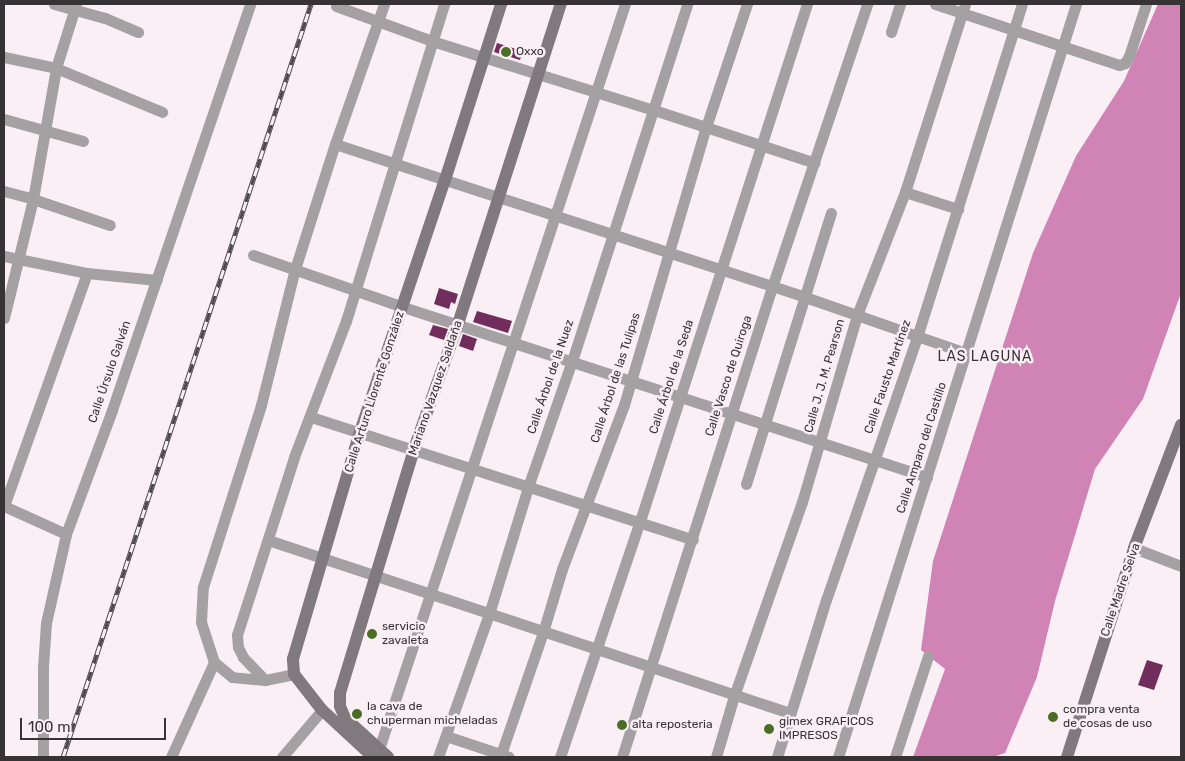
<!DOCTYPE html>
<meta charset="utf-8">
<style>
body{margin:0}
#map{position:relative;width:1185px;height:761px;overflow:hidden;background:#fbeff6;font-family:Rubik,sans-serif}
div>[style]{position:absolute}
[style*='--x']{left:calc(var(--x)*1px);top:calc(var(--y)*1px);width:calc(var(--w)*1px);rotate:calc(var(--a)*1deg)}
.water>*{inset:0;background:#d083b5}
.building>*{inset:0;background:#712d5c}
.street>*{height:11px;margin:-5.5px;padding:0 5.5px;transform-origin:5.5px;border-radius:5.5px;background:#a5a1a3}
.secondary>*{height:12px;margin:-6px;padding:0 6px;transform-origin:6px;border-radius:6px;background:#80797d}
.rail>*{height:5px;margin-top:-2.5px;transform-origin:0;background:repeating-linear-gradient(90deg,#fbeff6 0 9px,#4e494c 0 18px);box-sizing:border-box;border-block:1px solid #4e494c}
.dots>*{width:14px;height:14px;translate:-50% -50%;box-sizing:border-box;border:2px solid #fbeff6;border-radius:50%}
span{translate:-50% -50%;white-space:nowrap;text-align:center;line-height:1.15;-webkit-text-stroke:5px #fbeff6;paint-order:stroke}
.poi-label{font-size:12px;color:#373335}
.left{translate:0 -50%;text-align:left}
.street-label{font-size:12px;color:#373335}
.neighbourhood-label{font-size:14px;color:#3b3238;letter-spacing:1px}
.frame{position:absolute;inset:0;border:5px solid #373335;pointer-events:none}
.scale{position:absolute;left:20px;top:718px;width:146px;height:22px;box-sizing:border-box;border:2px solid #373335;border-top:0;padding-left:6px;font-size:15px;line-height:18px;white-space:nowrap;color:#373335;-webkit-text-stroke:4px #fbeff6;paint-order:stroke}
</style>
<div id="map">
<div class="water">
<i style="clip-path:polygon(1158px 4px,1181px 4px,1181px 293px,1143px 399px,1095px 469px,1055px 601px,1037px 677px,1005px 753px,993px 757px,913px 757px,945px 669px,921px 650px,933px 561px,1033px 253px,1076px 156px,1124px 81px)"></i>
</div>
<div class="building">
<i style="clip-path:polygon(497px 43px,523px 51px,520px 60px,494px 52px)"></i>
<i style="clip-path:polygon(439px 288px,458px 294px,455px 304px,451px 302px,449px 309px,434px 304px)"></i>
<i style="clip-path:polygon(477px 311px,512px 321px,508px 333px,473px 322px)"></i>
<i style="clip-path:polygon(433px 325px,448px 329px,444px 340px,429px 335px)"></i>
<i style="clip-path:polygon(463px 334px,477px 339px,473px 351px,459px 346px)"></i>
<i style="clip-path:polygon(1147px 660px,1163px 665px,1154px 690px,1138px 685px)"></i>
</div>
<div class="street">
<i style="--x:54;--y:4;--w:53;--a:15.4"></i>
<i style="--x:105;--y:18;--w:36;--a:23"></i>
<i style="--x:935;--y:4;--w:194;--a:18.3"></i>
<i style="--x:1119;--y:65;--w:6;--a:-18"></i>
<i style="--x:1125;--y:63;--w:8;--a:-60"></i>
<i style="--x:1129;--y:56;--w:55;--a:-71.9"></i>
<i style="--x:336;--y:6;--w:102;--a:20"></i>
<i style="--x:432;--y:41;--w:232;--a:17.3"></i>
<i style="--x:654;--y:110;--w:169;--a:18.2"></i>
<i style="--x:891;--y:32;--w:29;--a:-72"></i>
<i style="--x:4;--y:57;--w:53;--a:11.9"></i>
<i style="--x:56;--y:68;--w:115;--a:22.5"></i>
<i style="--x:4;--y:119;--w:82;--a:15.6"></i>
<i style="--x:335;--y:144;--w:494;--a:18"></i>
<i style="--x:805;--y:297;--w:170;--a:19.2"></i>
<i style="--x:4;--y:191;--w:30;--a:15"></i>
<i style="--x:33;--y:199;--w:81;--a:18.7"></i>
<i style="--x:905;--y:192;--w:56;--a:17.8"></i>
<i style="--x:253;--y:255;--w:159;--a:19.1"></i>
<i style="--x:403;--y:307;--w:551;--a:17.97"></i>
<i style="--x:4;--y:256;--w:85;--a:11.6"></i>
<i style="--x:87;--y:273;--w:70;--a:5.7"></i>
<i style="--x:4;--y:318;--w:122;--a:-76.3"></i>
<i style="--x:33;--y:199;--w:133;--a:-80"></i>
<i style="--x:56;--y:68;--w:67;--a:-72.6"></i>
<i style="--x:311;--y:417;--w:401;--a:17.8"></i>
<i style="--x:746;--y:484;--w:284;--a:-72.6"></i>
<i style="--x:4;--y:506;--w:247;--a:-70.4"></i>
<i style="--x:4;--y:506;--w:68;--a:24.3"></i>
<i style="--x:268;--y:540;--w:550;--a:18.34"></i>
<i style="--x:1134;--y:548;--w:50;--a:21"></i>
<i style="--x:294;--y:674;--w:30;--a:168"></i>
<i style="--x:265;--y:680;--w:33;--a:-175"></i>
<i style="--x:232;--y:677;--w:23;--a:-140"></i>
<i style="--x:214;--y:662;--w:42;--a:-108"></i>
<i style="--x:201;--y:622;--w:35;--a:-87"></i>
<i style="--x:203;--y:587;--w:191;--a:-72.3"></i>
<i style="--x:261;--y:405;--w:140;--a:-76"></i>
<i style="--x:295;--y:269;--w:131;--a:-72.3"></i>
<i style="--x:335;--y:144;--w:148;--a:-70.7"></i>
<i style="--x:265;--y:680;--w:32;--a:-134"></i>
<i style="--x:243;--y:657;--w:11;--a:-117"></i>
<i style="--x:238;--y:647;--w:12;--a:-95"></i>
<i style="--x:237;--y:635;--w:187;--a:-72.2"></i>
<i style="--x:294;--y:457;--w:146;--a:-69.1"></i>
<i style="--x:346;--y:321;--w:332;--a:-72.8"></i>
<i style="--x:446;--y:736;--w:66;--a:18.4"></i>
<i style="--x:379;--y:749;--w:785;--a:-71.73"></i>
<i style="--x:43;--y:757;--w:90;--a:-90"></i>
<i style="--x:43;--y:667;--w:44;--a:-86.1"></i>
<i style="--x:46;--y:623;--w:91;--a:-77.3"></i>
<i style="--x:66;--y:534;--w:132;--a:-69.6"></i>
<i style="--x:112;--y:410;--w:429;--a:-71.2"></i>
<i style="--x:171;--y:757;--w:104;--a:-65.6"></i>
<i style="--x:282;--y:757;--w:62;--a:-49.6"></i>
<i style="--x:438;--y:757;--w:152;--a:-70.4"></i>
<i style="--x:489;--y:614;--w:133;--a:-72.9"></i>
<i style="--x:528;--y:487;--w:133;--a:-70.8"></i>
<i style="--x:572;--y:361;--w:375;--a:-72.1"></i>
<i style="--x:500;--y:757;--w:132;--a:-71"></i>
<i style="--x:543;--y:632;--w:66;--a:-73.2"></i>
<i style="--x:562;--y:569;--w:175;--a:-69.3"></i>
<i style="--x:624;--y:405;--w:290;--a:-73.6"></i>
<i style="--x:706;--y:127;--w:130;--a:-71.6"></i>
<i style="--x:560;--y:757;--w:249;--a:-71.3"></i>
<i style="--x:640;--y:521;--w:543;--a:-72.1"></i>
<i style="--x:622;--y:757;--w:493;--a:-72.3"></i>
<i style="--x:772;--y:287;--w:299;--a:-71.4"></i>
<i style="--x:716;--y:757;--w:64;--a:-73.6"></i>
<i style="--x:734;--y:696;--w:206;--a:-70.7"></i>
<i style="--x:802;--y:502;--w:195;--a:-73.6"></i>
<i style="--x:857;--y:315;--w:132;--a:-68.7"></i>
<i style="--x:905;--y:192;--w:197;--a:-72.3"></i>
<i style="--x:777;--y:757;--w:164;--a:-72.7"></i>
<i style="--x:826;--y:600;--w:278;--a:-70.9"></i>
<i style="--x:917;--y:337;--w:349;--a:-72.5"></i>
<i style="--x:838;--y:757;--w:790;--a:-72.46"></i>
<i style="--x:895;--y:757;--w:106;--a:-71.9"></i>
</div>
<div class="secondary">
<i style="--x:373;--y:757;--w:69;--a:-137.3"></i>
<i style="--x:322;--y:710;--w:46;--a:-127.9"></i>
<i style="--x:294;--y:674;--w:15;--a:-94"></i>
<i style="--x:293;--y:659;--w:237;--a:-73.6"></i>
<i style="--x:360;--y:432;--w:266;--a:-71.4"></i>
<i style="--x:445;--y:180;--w:185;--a:-72.3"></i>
<i style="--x:388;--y:757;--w:58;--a:-137.8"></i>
<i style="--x:345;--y:718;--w:13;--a:-113"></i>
<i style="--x:340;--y:706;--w:13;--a:-90"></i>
<i style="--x:340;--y:693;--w:255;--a:-73.1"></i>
<i style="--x:414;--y:449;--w:133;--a:-70.6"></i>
<i style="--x:458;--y:324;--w:336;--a:-72.2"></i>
<i style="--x:1067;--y:757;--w:219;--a:-72.2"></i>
<i style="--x:1134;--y:548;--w:132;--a:-69.1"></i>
</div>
<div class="rail">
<i style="--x:63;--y:757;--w:793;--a:-71.77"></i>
</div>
<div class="dots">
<i style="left:506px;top:52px;background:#4b6e26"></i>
<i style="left:372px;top:634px;background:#4b6e26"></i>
<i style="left:357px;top:714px;background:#4b6e26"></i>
<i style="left:1053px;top:717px;background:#4b6e26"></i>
<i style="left:622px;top:725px;background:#4b6e26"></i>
<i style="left:769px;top:729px;background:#4b6e26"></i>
</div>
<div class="poi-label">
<span class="left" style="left:516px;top:52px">Oxxo</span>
<span class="left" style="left:382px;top:634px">servicio<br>zavaleta</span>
<span class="left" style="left:367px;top:714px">la cava de<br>chuperman micheladas</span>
<span class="left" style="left:1063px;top:717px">compra venta<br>de cosas de uso</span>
<span class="left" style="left:779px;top:729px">gimex GRAFICOS<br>IMPRESOS</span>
<span class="left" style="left:632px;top:725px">alta reposteria</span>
</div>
<div class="street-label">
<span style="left:110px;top:372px;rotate:-71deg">Calle Úrsulo Galván</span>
<span style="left:729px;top:376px;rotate:-72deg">Calle Vasco de Quiroga</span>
<span style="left:825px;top:376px;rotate:-74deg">Calle J. J. M. Pearson</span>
<span style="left:551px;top:377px;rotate:-71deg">Calle Árbol de la Nuez</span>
<span style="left:672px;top:377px;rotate:-72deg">Calle Árbol de la Seda</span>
<span style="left:888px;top:377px;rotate:-71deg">Calle Fausto Martínez</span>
<span style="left:616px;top:378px;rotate:-72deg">Calle Árbol de las Tulipas</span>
<span style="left:436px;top:388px;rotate:-71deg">Mariano Vazquez Saldaña</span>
<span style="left:375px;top:392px;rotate:-72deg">Calle Arturo Llorente González</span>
<span style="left:922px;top:448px;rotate:-72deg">Calle Amparo del Castillo</span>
<span style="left:1121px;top:590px;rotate:-71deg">Calle Madre Selva</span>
</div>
<div class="neighbourhood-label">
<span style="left:985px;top:357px">LAS LAGUNA</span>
</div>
<div class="frame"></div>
<div class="scale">100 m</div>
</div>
